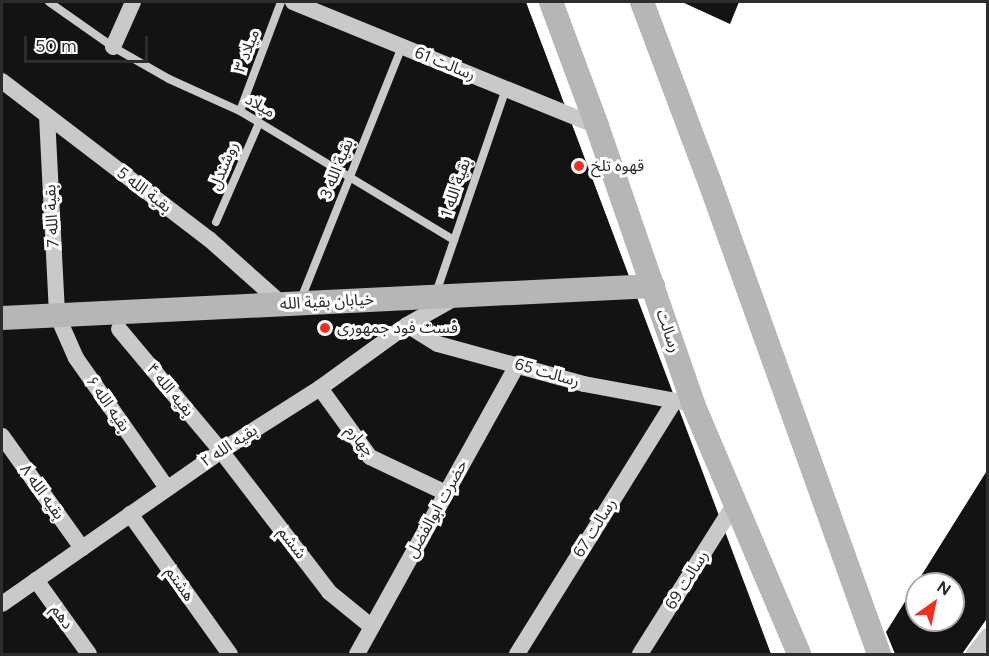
<!DOCTYPE html>
<meta charset="utf-8">
<style>
body{margin:0}
#map{position:relative;width:989px;height:656px;overflow:hidden;background:#fff;font-family:Figtree,"Noto Sans Arabic",sans-serif}
div>[style]{position:absolute}
[style*='--x']{left:calc(var(--x)*1px);top:calc(var(--y)*1px);width:calc(var(--w)*1px);rotate:calc(var(--a)*1deg)}
.building>*{inset:0;background:#131313}
.lane>*{height:8px;margin:-4px;padding:0 4px;transform-origin:4px;border-radius:4px;background:#c9c9c9}
.street>*{height:16px;margin:-8px;padding:0 8px;transform-origin:8px;border-radius:8px;background:#c9c9c9}
.secondary>*{height:24px;margin:-12px;padding:0 12px;transform-origin:12px;border-radius:12px;background:#b6b6b6}
.dots>*{width:16px;height:16px;translate:-50% -50%;box-sizing:border-box;border:3px solid #fff;border-radius:50%}
span{translate:-50% -50%;white-space:nowrap;text-align:center;line-height:1.15;-webkit-text-stroke:6px #fff;paint-order:stroke}
.street-label{font-size:16px;color:#2c2c2c}
.poi-label{font-size:16px;color:#2c2c2c}
.left{translate:0 -50%;text-align:left}
.frame{position:absolute;inset:0;border:3px solid #2c2c2c;pointer-events:none}
.north{position:absolute;left:905px;top:572px;width:60px;height:60px;box-sizing:border-box;background:#fff;border:2px solid #ababab;border-radius:50%;rotate:33deg;font-size:16px;font-weight:700;line-height:24px;text-align:center;color:#2c2c2c}
.north::after{content:'';display:block;margin:auto;width:21px;height:27px;background:#f22e1f;clip-path:polygon(50% 0,100% 100%,50% 72%,0 100%)}
.scale{position:absolute;left:24px;top:36px;width:124px;height:27px;box-sizing:border-box;border:3px solid #2c2c2c;border-top:0;padding-left:8px;font-size:18px;line-height:21px;white-space:nowrap;color:#2c2c2c;-webkit-text-stroke:4px #fff;paint-order:stroke}
</style>
<div id="map">
<div class="building">
<i style="clip-path:polygon(2px 2px,526px 2px,771px 654px,2px 654px)"></i>
<i style="clip-path:polygon(682px 2px,739px 2px,730px 24px)"></i>
<i style="clip-path:polygon(evenodd,988px 469px,988px 617px,962px 654px,895px 654px,886px 632px,988px 469px,917px 584px,953px 584px,953px 620px,917px 620px,917px 584px)"></i>
</div>
<div class="lane">
<i style="--x:49;--y:2;--w:78;--a:35.1"></i>
<i style="--x:113;--y:47;--w:64;--a:29.7"></i>
<i style="--x:169;--y:79;--w:78;--a:24.3"></i>
<i style="--x:240;--y:111;--w:250;--a:31.1"></i>
<i style="--x:240;--y:111;--w:116;--a:-69.4"></i>
<i style="--x:216;--y:222;--w:108;--a:-66.5"></i>
<i style="--x:436;--y:293;--w:217;--a:-71.1"></i>
<i style="--x:301;--y:299;--w:272;--a:-68.2"></i>
</div>
<div class="street">
<i style="--x:293;--y:2;--w:328;--a:22.2"></i>
<i style="--x:113;--y:47;--w:49;--a:-66"></i>
<i style="--x:2;--y:81;--w:260;--a:37.4"></i>
<i style="--x:209;--y:239;--w:98;--a:41.7"></i>
<i style="--x:47;--y:116;--w:199;--a:87.1"></i>
<i style="--x:57;--y:315;--w:47;--a:66.2"></i>
<i style="--x:76;--y:358;--w:159;--a:55"></i>
<i style="--x:407;--y:325;--w:36;--a:32"></i>
<i style="--x:438;--y:344;--w:151;--a:15.3"></i>
<i style="--x:584;--y:384;--w:111;--a:10.4"></i>
<i style="--x:119;--y:329;--w:159;--a:50.1"></i>
<i style="--x:221;--y:451;--w:178;--a:52.5"></i>
<i style="--x:329;--y:592;--w:55;--a:39.1"></i>
<i style="--x:320;--y:388;--w:85;--a:54.1"></i>
<i style="--x:370;--y:457;--w:84;--a:25.3"></i>
<i style="--x:2;--y:436;--w:138;--a:54.5"></i>
<i style="--x:130;--y:514;--w:172;--a:54.5"></i>
<i style="--x:36;--y:580;--w:91;--a:54.4"></i>
<i style="--x:2;--y:604;--w:267;--a:-34.9"></i>
<i style="--x:221;--y:451;--w:117;--a:-32.5"></i>
<i style="--x:320;--y:388;--w:107;--a:-35.9"></i>
<i style="--x:407;--y:325;--w:55;--a:-29.4"></i>
<i style="--x:357;--y:654;--w:332;--a:-61"></i>
<i style="--x:517;--y:654;--w:297;--a:-58.1"></i>
<i style="--x:640;--y:654;--w:176;--a:-57.8"></i>
<i style="--x:974;--y:654;--w:23;--a:-52"></i>
</div>
<div class="secondary">
<i style="--x:551;--y:2;--w:132;--a:69.6"></i>
<i style="--x:597;--y:126;--w:294;--a:70.9"></i>
<i style="--x:693;--y:404;--w:272;--a:67"></i>
<i style="--x:642;--y:2;--w:190;--a:69.4"></i>
<i style="--x:709;--y:180;--w:504;--a:70.27"></i>
<i style="--x:2;--y:318;--w:652;--a:-2.81"></i>
</div>
<div class="dots">
<i style="left:579px;top:166px;background:#f22e1f"></i>
<i style="left:325px;top:328px;background:#f22e1f"></i>
</div>
<div class="street-label">
<span style="left:247px;top:51px;rotate:-69deg">میلاد ۳</span>
<span style="left:445px;top:64px;rotate:22deg">رسالت 61</span>
<span style="left:260px;top:106px;rotate:30deg">میلاد</span>
<span style="left:224px;top:166px;rotate:-67deg">روشندل</span>
<span style="left:337px;top:169px;rotate:-68deg">بقیة الله 3</span>
<span style="left:456px;top:188px;rotate:-71deg">بقیة الله 1</span>
<span style="left:144px;top:190px;rotate:37deg">بقیة الله 5</span>
<span style="left:52px;top:216px;rotate:-93deg">بقیة الله 7</span>
<span style="left:327px;top:302px;rotate:-3deg">خیابان بقیة الله</span>
<span style="left:668px;top:331px;rotate:71deg">رسالت</span>
<span style="left:547px;top:373px;rotate:16deg">رسالت 65</span>
<span style="left:170px;top:390px;rotate:50deg">بقیه الله ۴</span>
<span style="left:108px;top:404px;rotate:55deg">بقیه الله ۶</span>
<span style="left:360px;top:441px;rotate:50deg">چهارم</span>
<span style="left:229px;top:446px;rotate:-33deg">بقیه الله ۲</span>
<span style="left:42px;top:492px;rotate:54deg">بقیه الله ۸</span>
<span style="left:437px;top:509px;rotate:-61deg">حضرت ابوالفضل</span>
<span style="left:595px;top:528px;rotate:-58deg">رسالت 67</span>
<span style="left:292px;top:543px;rotate:52deg">ششم</span>
<span style="left:687px;top:580px;rotate:-58deg">رسالت 69</span>
<span style="left:180px;top:584px;rotate:55deg">هشتم</span>
<span style="left:62px;top:617px;rotate:55deg">دهم</span>
</div>
<div class="poi-label">
<span class="left" style="left:591px;top:166px">قهوه تلخ</span>
<span class="left" style="left:337px;top:328px">فست فود جمهوری</span>
</div>
<div class="frame"></div>
<div class="north">N</div>
<div class="scale">50 m</div>
</div>
